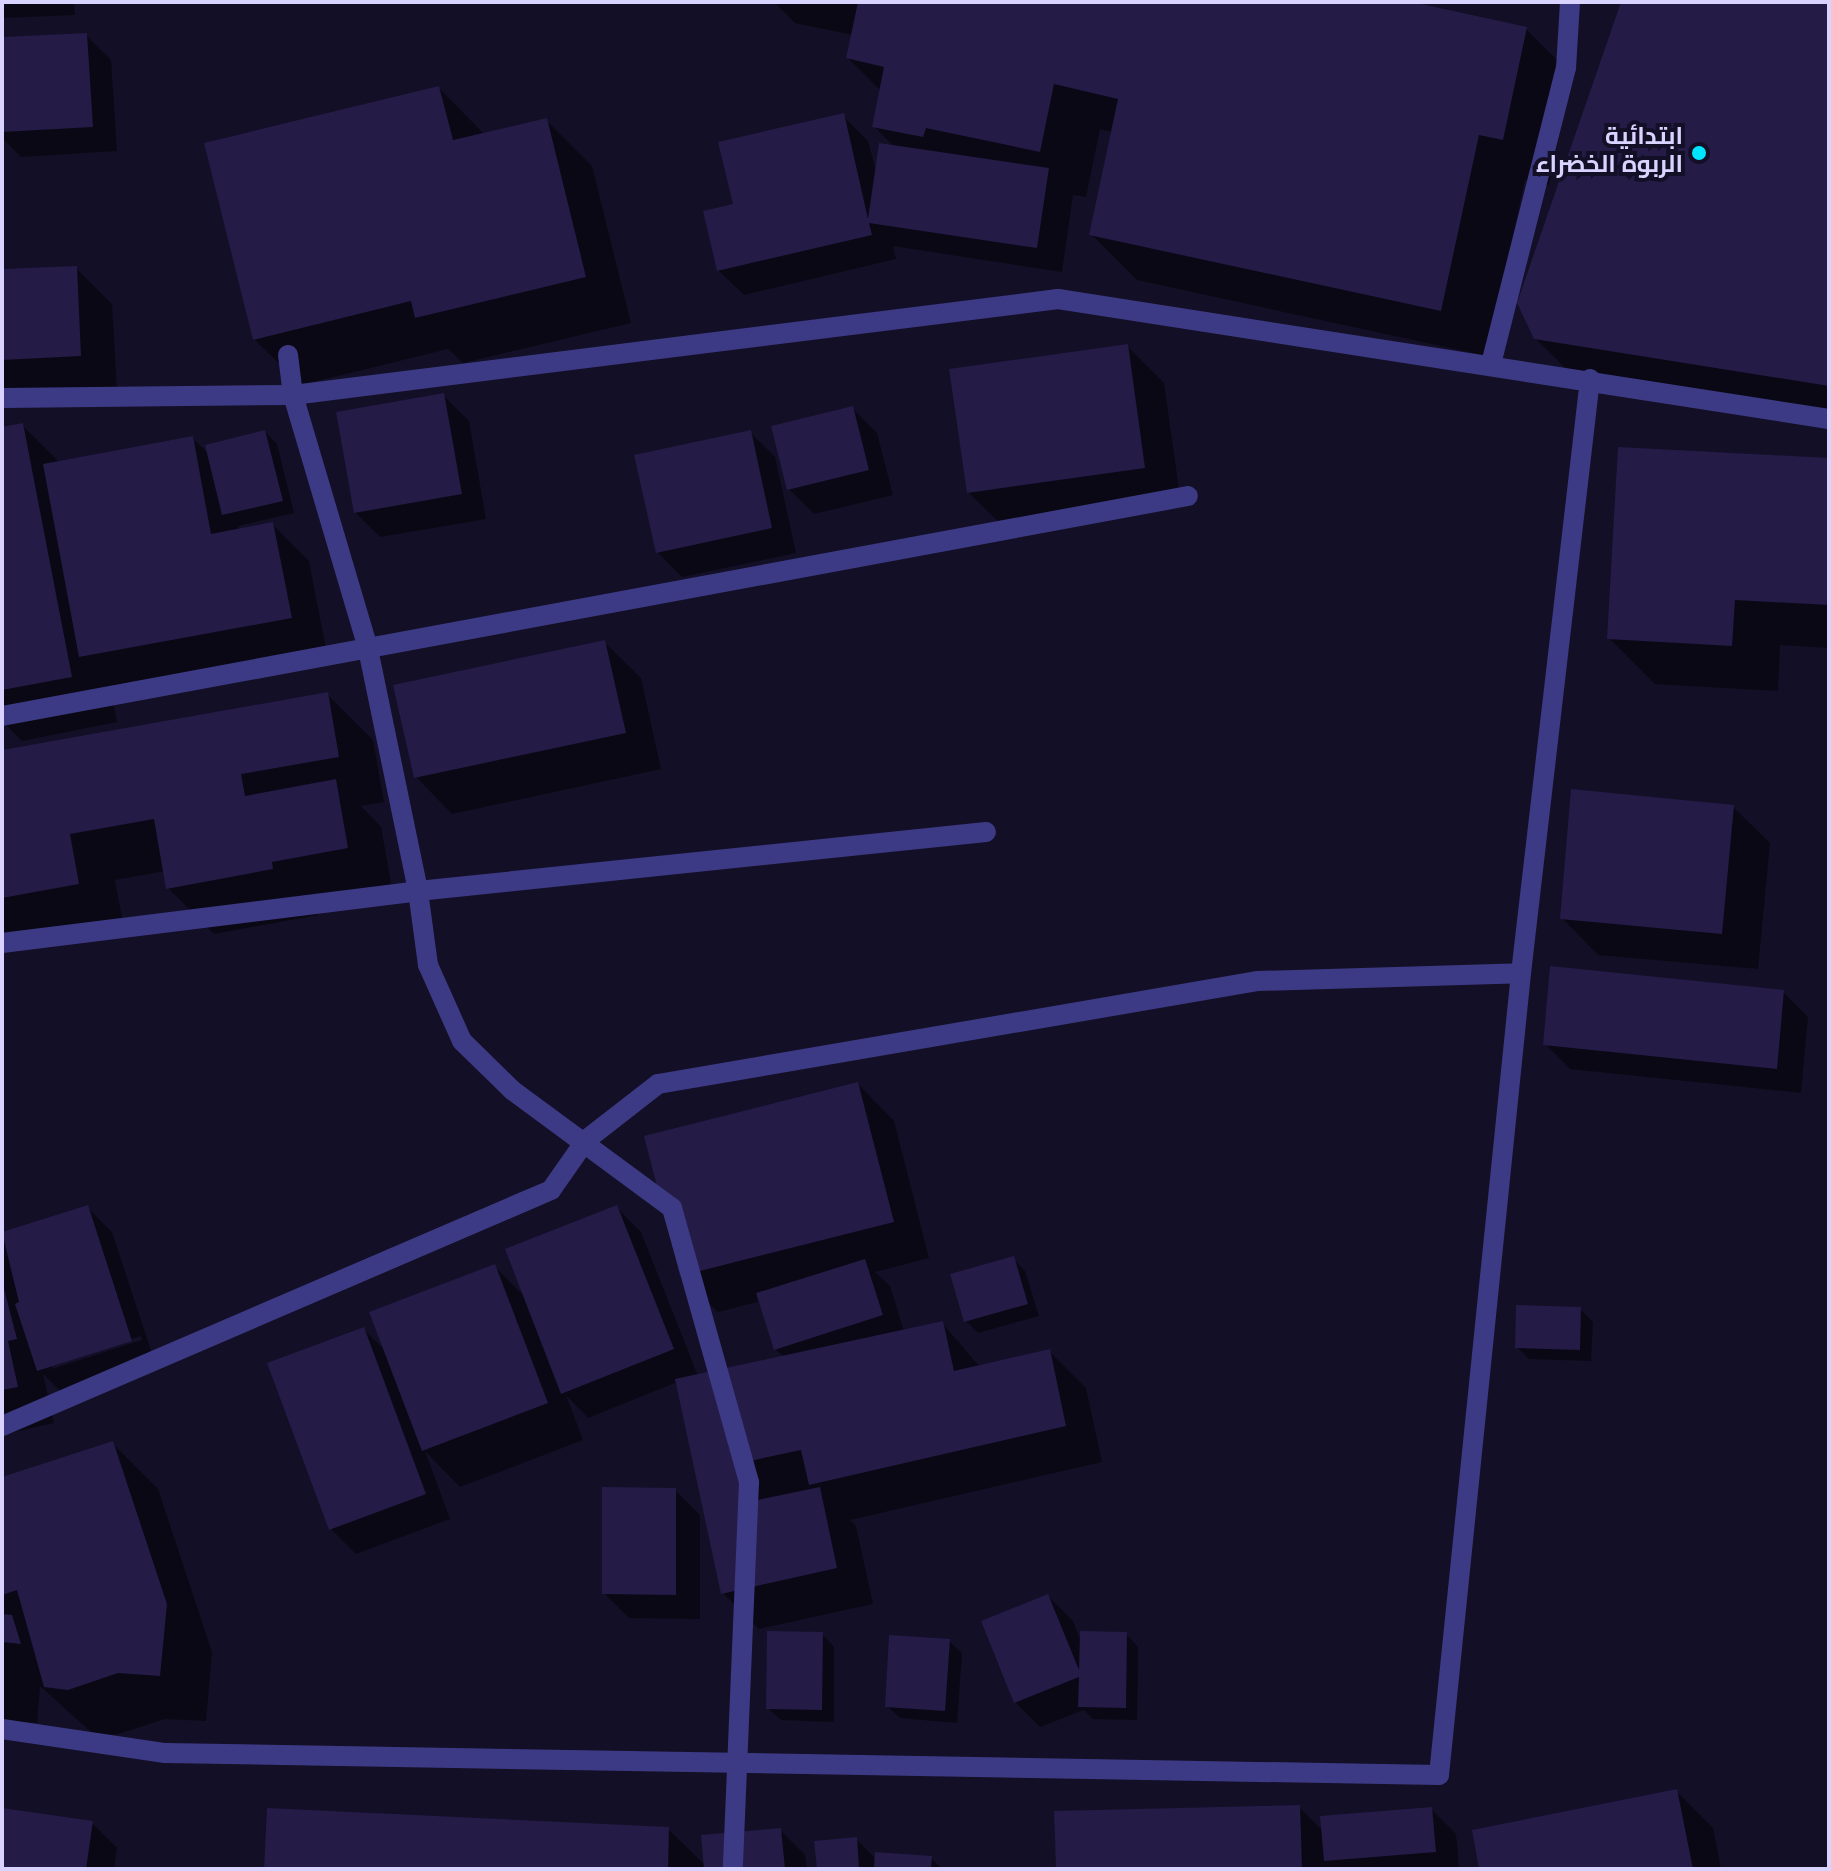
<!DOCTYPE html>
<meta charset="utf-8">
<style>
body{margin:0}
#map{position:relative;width:1831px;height:1871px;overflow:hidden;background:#130f26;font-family:Overpass,Cairo,sans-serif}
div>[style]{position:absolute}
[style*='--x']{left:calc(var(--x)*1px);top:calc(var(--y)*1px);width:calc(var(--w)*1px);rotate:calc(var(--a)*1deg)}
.shadow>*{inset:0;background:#0007}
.building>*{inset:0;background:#241b47}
.street>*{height:20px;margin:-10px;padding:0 10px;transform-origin:10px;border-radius:10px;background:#3d3a85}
.dots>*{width:22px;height:22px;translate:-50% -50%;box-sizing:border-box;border:4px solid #130f26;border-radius:50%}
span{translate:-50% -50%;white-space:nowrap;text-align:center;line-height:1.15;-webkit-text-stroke:8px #130f26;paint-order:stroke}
.poi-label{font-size:24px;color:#d9d4ff;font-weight:700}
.right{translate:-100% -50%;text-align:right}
.frame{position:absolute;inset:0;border:4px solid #d9d4ff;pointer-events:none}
</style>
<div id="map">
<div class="shadow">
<i style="clip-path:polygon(2px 2px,74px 2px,75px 15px,2px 18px)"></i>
<i style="clip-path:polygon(774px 2px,1402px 2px,1526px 29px,1572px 75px,1549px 185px,1525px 180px,1487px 356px,1137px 280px,1091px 234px,1113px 132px,1100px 129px,1086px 197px,1073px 195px,1062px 272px,893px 246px,896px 259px,744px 295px,718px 270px,735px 205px,843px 116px,868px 141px,877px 175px,894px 147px,874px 126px,881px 91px,848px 58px,853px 35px,795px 23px)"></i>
<i style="clip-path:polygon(1624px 2px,1829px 2px,1829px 415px,1572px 375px,1535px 338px)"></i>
<i style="clip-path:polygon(86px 35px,111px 60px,117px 151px,21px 157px,2px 138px,2px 39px)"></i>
<i style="clip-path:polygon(439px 88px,485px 135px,546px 120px,592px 166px,631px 323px,463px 363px,448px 349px,301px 385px,254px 339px)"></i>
<i style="clip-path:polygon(76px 268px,112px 304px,117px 392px,2px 398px,2px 271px)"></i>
<i style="clip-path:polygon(1127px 346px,1164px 383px,1181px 504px,1005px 528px,968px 492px)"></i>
<i style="clip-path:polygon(444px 396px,469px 421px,486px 519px,380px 537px,355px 512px)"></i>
<i style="clip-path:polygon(852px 408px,877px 433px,893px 495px,814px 514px,789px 489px)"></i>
<i style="clip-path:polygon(22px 425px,60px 463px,192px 438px,210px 455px,265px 432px,277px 444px,294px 513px,238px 526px,239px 531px,272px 524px,309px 561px,327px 654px,118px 692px,110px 685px,117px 722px,22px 741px,2px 721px,2px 429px)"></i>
<i style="clip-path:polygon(750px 432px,775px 457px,796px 553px,682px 577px,657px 552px)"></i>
<i style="clip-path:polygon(1829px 460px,1829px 648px,1780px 645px,1778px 691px,1655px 684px,1609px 638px)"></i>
<i style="clip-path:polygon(604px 642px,641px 678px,661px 769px,452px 814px,416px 777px)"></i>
<i style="clip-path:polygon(327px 694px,373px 740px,384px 802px,361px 806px,381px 827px,393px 894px,317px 908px,318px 915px,214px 934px,168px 888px,165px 871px,115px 880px,124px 929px,2px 951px,2px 752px)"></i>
<i style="clip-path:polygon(1733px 807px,1770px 843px,1758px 969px,1598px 955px,1562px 918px)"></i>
<i style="clip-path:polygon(1783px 992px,1808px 1017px,1801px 1093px,1570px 1069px,1545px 1044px)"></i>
<i style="clip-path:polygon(858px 1084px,894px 1121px,929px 1258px,875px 1272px,890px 1286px,904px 1331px,942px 1323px,980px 1367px,1050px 1352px,1086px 1388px,1102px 1462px,850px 1520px,856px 1526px,873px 1604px,759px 1629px,723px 1593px,677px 1382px,588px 1418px,566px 1395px,583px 1440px,460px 1487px,425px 1451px,450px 1519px,356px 1554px,331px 1529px,363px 1329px,387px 1352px,495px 1267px,526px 1298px,616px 1207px,641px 1232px,698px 1376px,784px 1357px,775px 1349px,761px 1301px,718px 1312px,681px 1275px)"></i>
<i style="clip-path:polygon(evenodd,87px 1207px,112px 1232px,156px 1366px,64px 1395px,43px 1374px,54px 1423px,2px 1435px,2px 1230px,5px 1233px,87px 1207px,141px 1336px,142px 1340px,52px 1369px,52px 1364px,141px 1336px)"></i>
<i style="clip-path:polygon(1013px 1259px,1025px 1271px,1039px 1316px,978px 1333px,966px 1321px)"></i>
<i style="clip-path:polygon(1580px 1309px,1593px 1322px,1591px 1361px,1529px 1359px,1517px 1347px)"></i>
<i style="clip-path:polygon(112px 1443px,158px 1489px,212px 1652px,206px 1721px,165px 1719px,115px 1735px,92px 1733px,40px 1686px,37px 1723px,2px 1721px,2px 1479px)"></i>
<i style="clip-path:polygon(675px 1490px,700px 1515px,700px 1619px,629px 1618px,604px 1593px)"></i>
<i style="clip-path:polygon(1048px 1596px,1073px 1621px,1081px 1642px,1126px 1634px,1138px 1647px,1137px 1720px,1093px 1719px,1084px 1710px,1040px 1727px,1015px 1702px)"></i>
<i style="clip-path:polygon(822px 1634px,834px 1647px,834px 1722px,781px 1720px,768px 1708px)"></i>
<i style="clip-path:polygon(949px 1641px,962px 1653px,957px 1723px,900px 1718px,887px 1706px)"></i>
<i style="clip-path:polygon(1676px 1791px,1713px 1828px,1721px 1869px,1481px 1869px)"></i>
<i style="clip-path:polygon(1299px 1807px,1323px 1831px,1431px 1809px,1456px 1834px,1459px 1869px,1058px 1869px)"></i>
<i style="clip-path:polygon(2px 1810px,92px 1823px,117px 1848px,114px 1869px,2px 1869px)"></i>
<i style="clip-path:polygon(668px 1829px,706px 1866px,780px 1830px,805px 1855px,807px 1869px,266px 1869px)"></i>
<i style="clip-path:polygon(856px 1839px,877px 1860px,931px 1858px,942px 1869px,819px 1869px)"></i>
</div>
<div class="building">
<i style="clip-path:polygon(858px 2px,1412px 2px,1527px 27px,1503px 140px,1479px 135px,1441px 311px,1089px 235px,1118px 99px,1054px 84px,1040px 152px,926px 128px,923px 137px,872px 127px,884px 67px,846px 58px)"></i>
<i style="clip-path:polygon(1621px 2px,1829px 2px,1829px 386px,1534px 339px,1517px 303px)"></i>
<i style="clip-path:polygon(87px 33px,93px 127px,2px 132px,2px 37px)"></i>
<i style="clip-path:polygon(439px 86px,453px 140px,547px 118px,586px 277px,415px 318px,411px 301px,253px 340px,204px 143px)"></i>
<i style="clip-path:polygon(844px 113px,868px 219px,879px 143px,1049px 168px,1037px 248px,869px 223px,872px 235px,717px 271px,703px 211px,733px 204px,718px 142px)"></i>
<i style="clip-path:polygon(77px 266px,81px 356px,2px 360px,2px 269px)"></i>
<i style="clip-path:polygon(1128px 344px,1145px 468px,967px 493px,949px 369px)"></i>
<i style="clip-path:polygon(444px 393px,462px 494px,354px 513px,336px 412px)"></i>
<i style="clip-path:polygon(853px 406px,869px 470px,787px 490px,771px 426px)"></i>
<i style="clip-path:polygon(23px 423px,72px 677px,2px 690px,2px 427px)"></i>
<i style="clip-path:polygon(265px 430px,283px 501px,222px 515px,205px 445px)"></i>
<i style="clip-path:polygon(751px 430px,772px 528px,656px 553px,634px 455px)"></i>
<i style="clip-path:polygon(193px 436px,211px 534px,273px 522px,292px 618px,79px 657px,43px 464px)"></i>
<i style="clip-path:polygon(1618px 447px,1829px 458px,1829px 605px,1735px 600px,1732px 646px,1607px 639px)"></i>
<i style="clip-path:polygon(605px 640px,626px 733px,414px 778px,393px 685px)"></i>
<i style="clip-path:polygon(328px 692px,339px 757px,241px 774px,245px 796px,336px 779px,348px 848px,272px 862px,273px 869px,166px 889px,154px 819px,70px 834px,79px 884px,2px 898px,2px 750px)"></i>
<i style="clip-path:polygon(1571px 789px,1734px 805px,1722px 934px,1560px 919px)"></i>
<i style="clip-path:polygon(1550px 966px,1784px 990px,1777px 1069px,1543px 1045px)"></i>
<i style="clip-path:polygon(858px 1082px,894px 1222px,680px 1276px,644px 1136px)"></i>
<i style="clip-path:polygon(88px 1205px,132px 1341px,37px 1371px,15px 1304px,19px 1302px,2px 1232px)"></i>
<i style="clip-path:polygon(617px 1205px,674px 1349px,561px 1394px,505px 1249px)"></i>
<i style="clip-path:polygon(1014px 1256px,1028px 1304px,964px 1322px,950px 1274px)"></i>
<i style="clip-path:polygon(865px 1259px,883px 1315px,774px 1350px,756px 1293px)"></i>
<i style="clip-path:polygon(495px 1264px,548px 1403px,422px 1451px,369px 1312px)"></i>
<i style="clip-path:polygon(2px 1281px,17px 1339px,8px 1341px,18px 1387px,2px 1390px)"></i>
<i style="clip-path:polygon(1516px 1305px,1581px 1307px,1580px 1350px,1515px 1348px)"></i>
<i style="clip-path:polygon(943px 1321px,954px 1371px,1050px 1349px,1066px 1426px,809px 1485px,801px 1450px,745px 1462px,753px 1501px,820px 1487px,837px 1568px,721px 1594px,675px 1379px)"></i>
<i style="clip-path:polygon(364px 1327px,426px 1494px,329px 1530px,267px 1363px)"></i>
<i style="clip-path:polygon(113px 1441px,167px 1604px,160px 1676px,118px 1673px,68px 1690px,44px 1687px,17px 1590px,2px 1595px,2px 1477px)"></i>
<i style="clip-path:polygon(602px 1487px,676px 1488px,676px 1595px,602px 1594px)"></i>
<i style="clip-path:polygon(1048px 1594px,1079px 1670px,1080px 1631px,1127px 1632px,1126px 1708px,1078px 1707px,1079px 1677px,1014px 1703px,981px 1621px)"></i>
<i style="clip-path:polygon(2px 1614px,12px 1615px,21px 1644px,2px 1642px)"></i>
<i style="clip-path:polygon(767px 1631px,823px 1632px,822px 1710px,766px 1709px)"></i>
<i style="clip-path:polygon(889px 1635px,950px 1639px,945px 1711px,885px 1707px)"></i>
<i style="clip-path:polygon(1677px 1789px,1693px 1869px,1479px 1869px,1472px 1830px)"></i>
<i style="clip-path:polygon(1300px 1805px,1302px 1869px,1056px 1869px,1054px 1811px)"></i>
<i style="clip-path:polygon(1432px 1807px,1436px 1852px,1324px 1861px,1320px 1816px)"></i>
<i style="clip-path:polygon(2px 1808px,93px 1821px,86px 1869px,2px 1869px)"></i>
<i style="clip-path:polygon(267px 1808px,669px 1827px,668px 1869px,264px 1869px)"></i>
<i style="clip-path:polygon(781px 1828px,785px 1869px,704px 1869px,701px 1835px)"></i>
<i style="clip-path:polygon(857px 1837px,859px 1869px,817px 1869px,814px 1841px)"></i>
<i style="clip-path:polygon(875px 1852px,932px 1856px,931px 1869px,874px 1869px)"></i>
</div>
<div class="street">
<i style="--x:288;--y:355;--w:40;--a:82.9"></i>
<i style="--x:293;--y:395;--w:265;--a:73.5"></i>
<i style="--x:368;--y:649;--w:247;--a:78.3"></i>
<i style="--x:418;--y:891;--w:75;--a:82.3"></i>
<i style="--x:428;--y:965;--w:83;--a:65.9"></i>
<i style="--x:462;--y:1041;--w:70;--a:44.4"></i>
<i style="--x:512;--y:1090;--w:199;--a:36.4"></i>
<i style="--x:672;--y:1208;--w:285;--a:74.3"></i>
<i style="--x:749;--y:1482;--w:387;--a:92.4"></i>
<i style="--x:1491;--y:364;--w:305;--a:-75.8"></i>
<i style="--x:1566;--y:68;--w:66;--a:-86.5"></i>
<i style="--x:2;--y:398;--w:291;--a:-0.6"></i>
<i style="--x:293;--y:395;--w:771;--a:-7.15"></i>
<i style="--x:1058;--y:299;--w:780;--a:8.85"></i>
<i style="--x:2;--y:716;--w:1206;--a:-10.51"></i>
<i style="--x:2;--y:943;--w:419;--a:-7.1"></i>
<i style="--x:418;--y:891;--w:571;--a:-5.93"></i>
<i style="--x:2;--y:1426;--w:598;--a:-23.26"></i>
<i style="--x:551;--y:1190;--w:61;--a:-55"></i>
<i style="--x:586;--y:1140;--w:91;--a:-37.9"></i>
<i style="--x:658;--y:1084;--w:609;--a:-9.74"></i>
<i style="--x:1258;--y:981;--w:263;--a:-1.7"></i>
<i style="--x:2;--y:1729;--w:165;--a:8.4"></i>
<i style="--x:165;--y:1753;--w:1274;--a:0.99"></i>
<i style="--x:1439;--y:1775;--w:806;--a:-84.16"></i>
<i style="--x:1521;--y:973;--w:598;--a:-83.37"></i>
</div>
<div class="dots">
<i style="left:1699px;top:153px;background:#00e5ff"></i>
</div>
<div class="poi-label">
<span class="right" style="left:1683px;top:153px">ابتدائية<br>الربوة الخضراء</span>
</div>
<div class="frame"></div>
</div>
